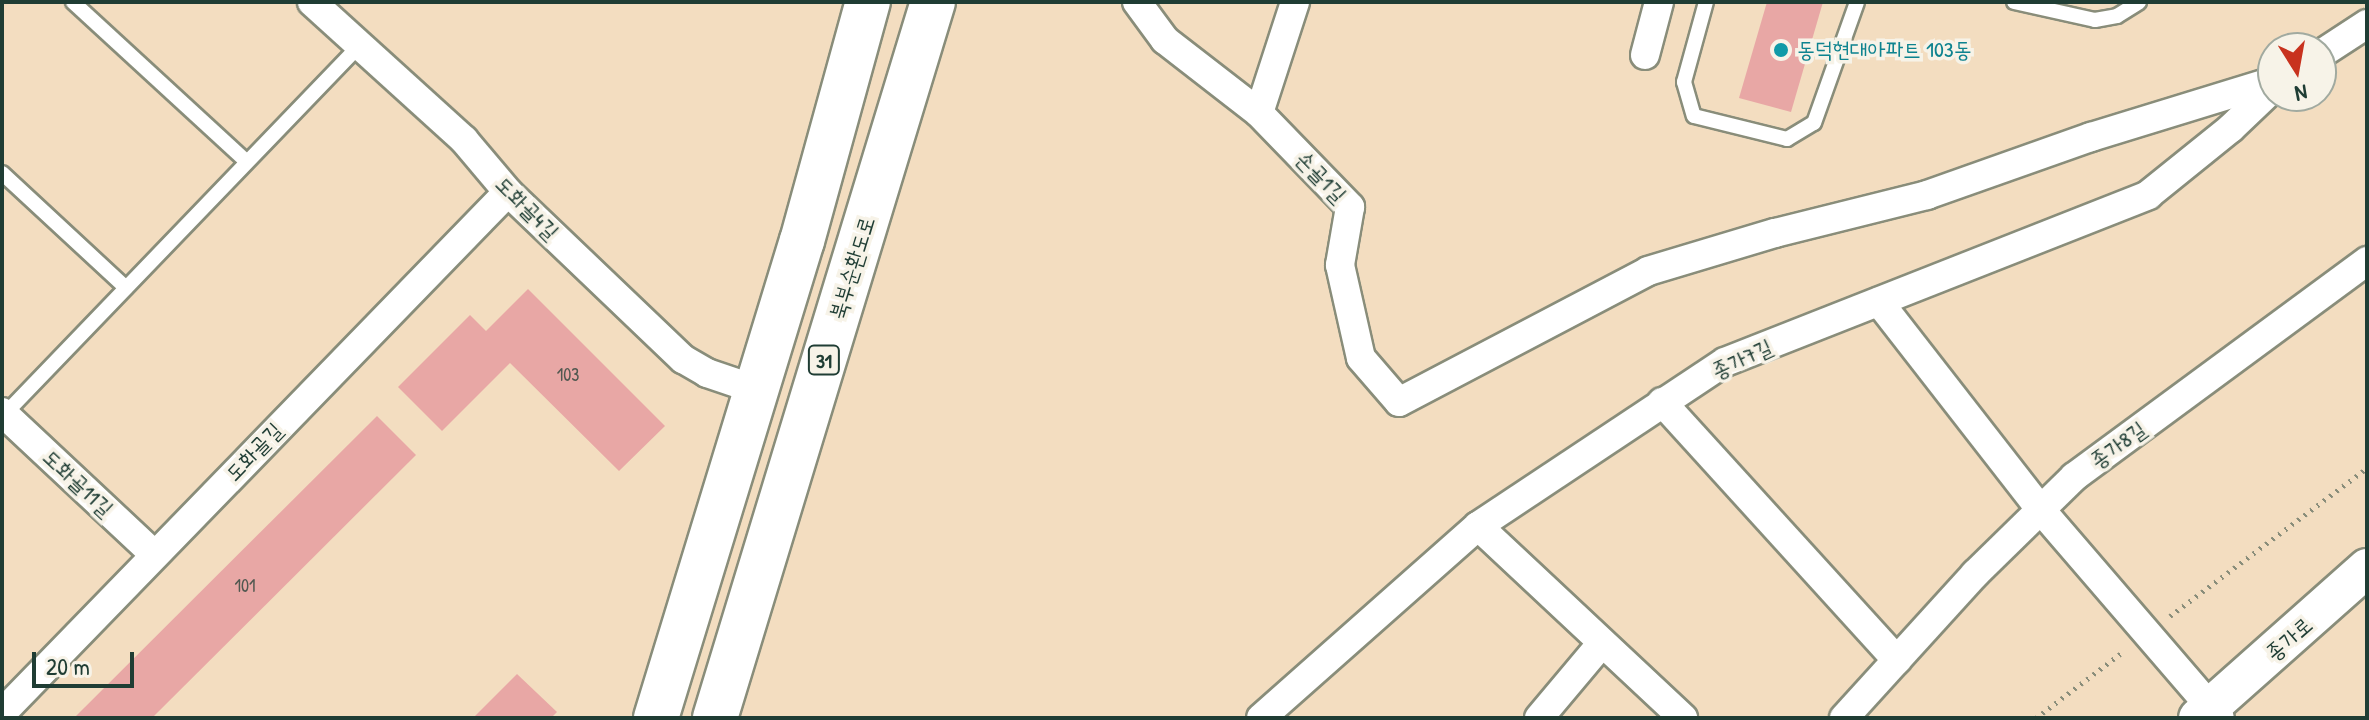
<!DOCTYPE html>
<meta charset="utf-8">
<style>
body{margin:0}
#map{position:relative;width:2369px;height:720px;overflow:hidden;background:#f3ddc0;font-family:"Patrick Hand","Poor Story",sans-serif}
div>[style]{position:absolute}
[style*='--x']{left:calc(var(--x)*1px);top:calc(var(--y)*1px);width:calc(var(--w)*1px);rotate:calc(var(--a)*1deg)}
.building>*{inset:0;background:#e8a7a5}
.path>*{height:5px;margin-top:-2.5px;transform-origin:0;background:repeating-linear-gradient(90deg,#898d7a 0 2px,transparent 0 8px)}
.roads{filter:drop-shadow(2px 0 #898d7a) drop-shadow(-2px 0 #898d7a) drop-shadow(0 2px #898d7a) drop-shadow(0 -2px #898d7a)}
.service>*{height:14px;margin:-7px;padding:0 7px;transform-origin:7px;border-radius:7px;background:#fff}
.minor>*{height:28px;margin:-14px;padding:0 14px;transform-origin:14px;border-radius:14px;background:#fff}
.secondary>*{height:38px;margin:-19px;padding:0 19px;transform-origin:19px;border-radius:19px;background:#fff}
.primary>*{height:44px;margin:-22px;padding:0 22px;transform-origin:22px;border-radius:22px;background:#fff}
.dots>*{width:22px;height:22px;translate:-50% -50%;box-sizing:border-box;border:4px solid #f7f3e8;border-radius:50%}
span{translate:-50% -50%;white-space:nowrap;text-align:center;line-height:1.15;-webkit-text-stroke:7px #f7f3e8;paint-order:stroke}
.number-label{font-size:18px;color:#515850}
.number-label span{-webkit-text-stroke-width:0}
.shield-label span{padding:2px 6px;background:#f7f3e8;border:2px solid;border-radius:6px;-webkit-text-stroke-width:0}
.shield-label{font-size:20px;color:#1f3d34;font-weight:700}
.culture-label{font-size:22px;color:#0d838f}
.left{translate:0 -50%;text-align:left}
.street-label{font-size:22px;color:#1f3d34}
.frame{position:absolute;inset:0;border:4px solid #1f3d34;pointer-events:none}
.north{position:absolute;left:2257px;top:32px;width:80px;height:80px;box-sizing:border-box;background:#f7f3e8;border:2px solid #a1aaa0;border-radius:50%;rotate:169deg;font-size:22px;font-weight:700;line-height:32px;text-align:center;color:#1f3d34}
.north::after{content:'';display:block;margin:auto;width:28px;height:36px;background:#c8321e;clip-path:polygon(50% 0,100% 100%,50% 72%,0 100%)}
.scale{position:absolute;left:32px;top:652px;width:102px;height:36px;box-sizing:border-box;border:4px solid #1f3d34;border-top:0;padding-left:10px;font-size:24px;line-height:28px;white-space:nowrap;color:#1f3d34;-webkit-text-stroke:6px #f7f3e8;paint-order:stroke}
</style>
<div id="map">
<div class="building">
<i style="clip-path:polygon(1767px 2px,1823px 2px,1791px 112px,1739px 98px)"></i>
<i style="clip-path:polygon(528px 289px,665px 426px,619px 471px,510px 363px,442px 431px,398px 387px,470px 315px,486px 331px)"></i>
<i style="clip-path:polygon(377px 416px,416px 455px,152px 718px,74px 718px)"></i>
<i style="clip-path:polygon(517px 674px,557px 712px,551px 718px,473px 718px)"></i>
</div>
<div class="path">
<i style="--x:2170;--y:616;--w:246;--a:-36.9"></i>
<i style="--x:2036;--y:718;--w:111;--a:-37.3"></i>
</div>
<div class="roads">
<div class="service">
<i style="--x:73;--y:2;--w:234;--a:42.6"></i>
<i style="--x:1706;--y:2;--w:83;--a:105.4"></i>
<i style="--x:1684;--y:82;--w:35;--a:74"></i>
<i style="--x:1694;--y:116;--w:96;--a:13.9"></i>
<i style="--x:1787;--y:139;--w:31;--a:-31"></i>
<i style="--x:1814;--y:123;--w:128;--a:-70.4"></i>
<i style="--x:2014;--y:2;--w:83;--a:12.5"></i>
<i style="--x:2095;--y:20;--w:22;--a:-10"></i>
<i style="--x:2117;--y:16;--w:26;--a:-32"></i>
<i style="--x:2;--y:173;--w:169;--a:42.8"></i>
<i style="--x:2;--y:417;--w:515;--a:-46.1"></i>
</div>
<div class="minor">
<i style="--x:312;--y:2;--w:205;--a:42.2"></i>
<i style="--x:464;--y:140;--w:68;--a:49.8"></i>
<i style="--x:508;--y:192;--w:242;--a:43.7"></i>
<i style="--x:683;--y:359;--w:28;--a:30"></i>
<i style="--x:707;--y:373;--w:53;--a:18.8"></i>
<i style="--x:1137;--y:2;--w:47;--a:53.6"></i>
<i style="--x:1165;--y:40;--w:119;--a:37.8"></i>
<i style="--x:1259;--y:113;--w:131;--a:45.9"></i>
<i style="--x:1350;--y:207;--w:59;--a:99.8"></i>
<i style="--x:1340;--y:265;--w:95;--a:77.3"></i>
<i style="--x:1361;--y:358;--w:58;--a:49.2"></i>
<i style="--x:1399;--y:402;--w:281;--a:-27.7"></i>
<i style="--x:1648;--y:271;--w:133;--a:-16.7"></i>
<i style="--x:1775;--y:233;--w:157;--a:-14"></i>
<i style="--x:1927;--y:195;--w:174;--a:-19.5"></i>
<i style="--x:2091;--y:137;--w:190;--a:-17.1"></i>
<i style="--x:2321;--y:54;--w:55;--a:-33.1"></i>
<i style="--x:1645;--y:55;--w:55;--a:-75.2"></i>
<i style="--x:1259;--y:113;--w:117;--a:-72"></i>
<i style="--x:1879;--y:302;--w:264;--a:52.1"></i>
<i style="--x:2041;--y:510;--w:274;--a:49.3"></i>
<i style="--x:1662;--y:402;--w:349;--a:47.7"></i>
<i style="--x:2;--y:412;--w:208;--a:43.1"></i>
<i style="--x:1478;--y:526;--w:281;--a:43.1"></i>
<i style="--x:2;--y:713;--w:726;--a:-45.84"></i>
<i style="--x:1261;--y:718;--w:290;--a:-41.5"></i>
<i style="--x:1478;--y:526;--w:296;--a:-33.6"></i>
<i style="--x:1725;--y:362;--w:455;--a:-21.5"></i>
<i style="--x:2148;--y:195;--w:107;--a:-38.9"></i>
<i style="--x:2231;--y:128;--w:58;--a:-43.6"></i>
<i style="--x:1539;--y:718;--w:97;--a:-50"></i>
<i style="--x:1844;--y:718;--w:195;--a:-47.7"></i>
<i style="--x:1975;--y:574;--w:139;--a:-44.4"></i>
<i style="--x:2074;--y:477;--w:364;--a:-36.4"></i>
</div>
<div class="secondary">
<i style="--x:2198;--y:718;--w:226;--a:-41.6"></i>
</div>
<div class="primary">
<i style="--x:656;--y:718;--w:499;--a:-73"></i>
<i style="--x:802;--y:241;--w:248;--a:-74.6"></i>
<i style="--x:715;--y:718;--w:748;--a:-73.07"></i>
</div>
</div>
<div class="dots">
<i style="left:1781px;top:50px;background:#0f9aa8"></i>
</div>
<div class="number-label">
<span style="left:568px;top:375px">103</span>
<span style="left:245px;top:586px">101</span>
</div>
<div class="shield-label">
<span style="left:824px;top:360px">31</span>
</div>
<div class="culture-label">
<span class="left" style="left:1797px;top:50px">동덕현대아파트 103동</span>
</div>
<div class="street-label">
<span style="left:1321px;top:177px;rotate:46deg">손골1길</span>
<span style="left:527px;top:208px;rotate:45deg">도화골4길</span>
<span style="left:852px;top:268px;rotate:-73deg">북부순환도로</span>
<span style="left:1742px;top:359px;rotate:-25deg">종가7길</span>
<span style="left:2118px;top:445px;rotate:-36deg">종가8길</span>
<span style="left:254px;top:452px;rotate:-46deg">도화골길</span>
<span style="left:78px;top:483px;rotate:43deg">도화골11길</span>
<span style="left:2289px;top:639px;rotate:-41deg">종가로</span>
</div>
<div class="frame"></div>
<div class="north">N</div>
<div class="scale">20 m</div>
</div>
